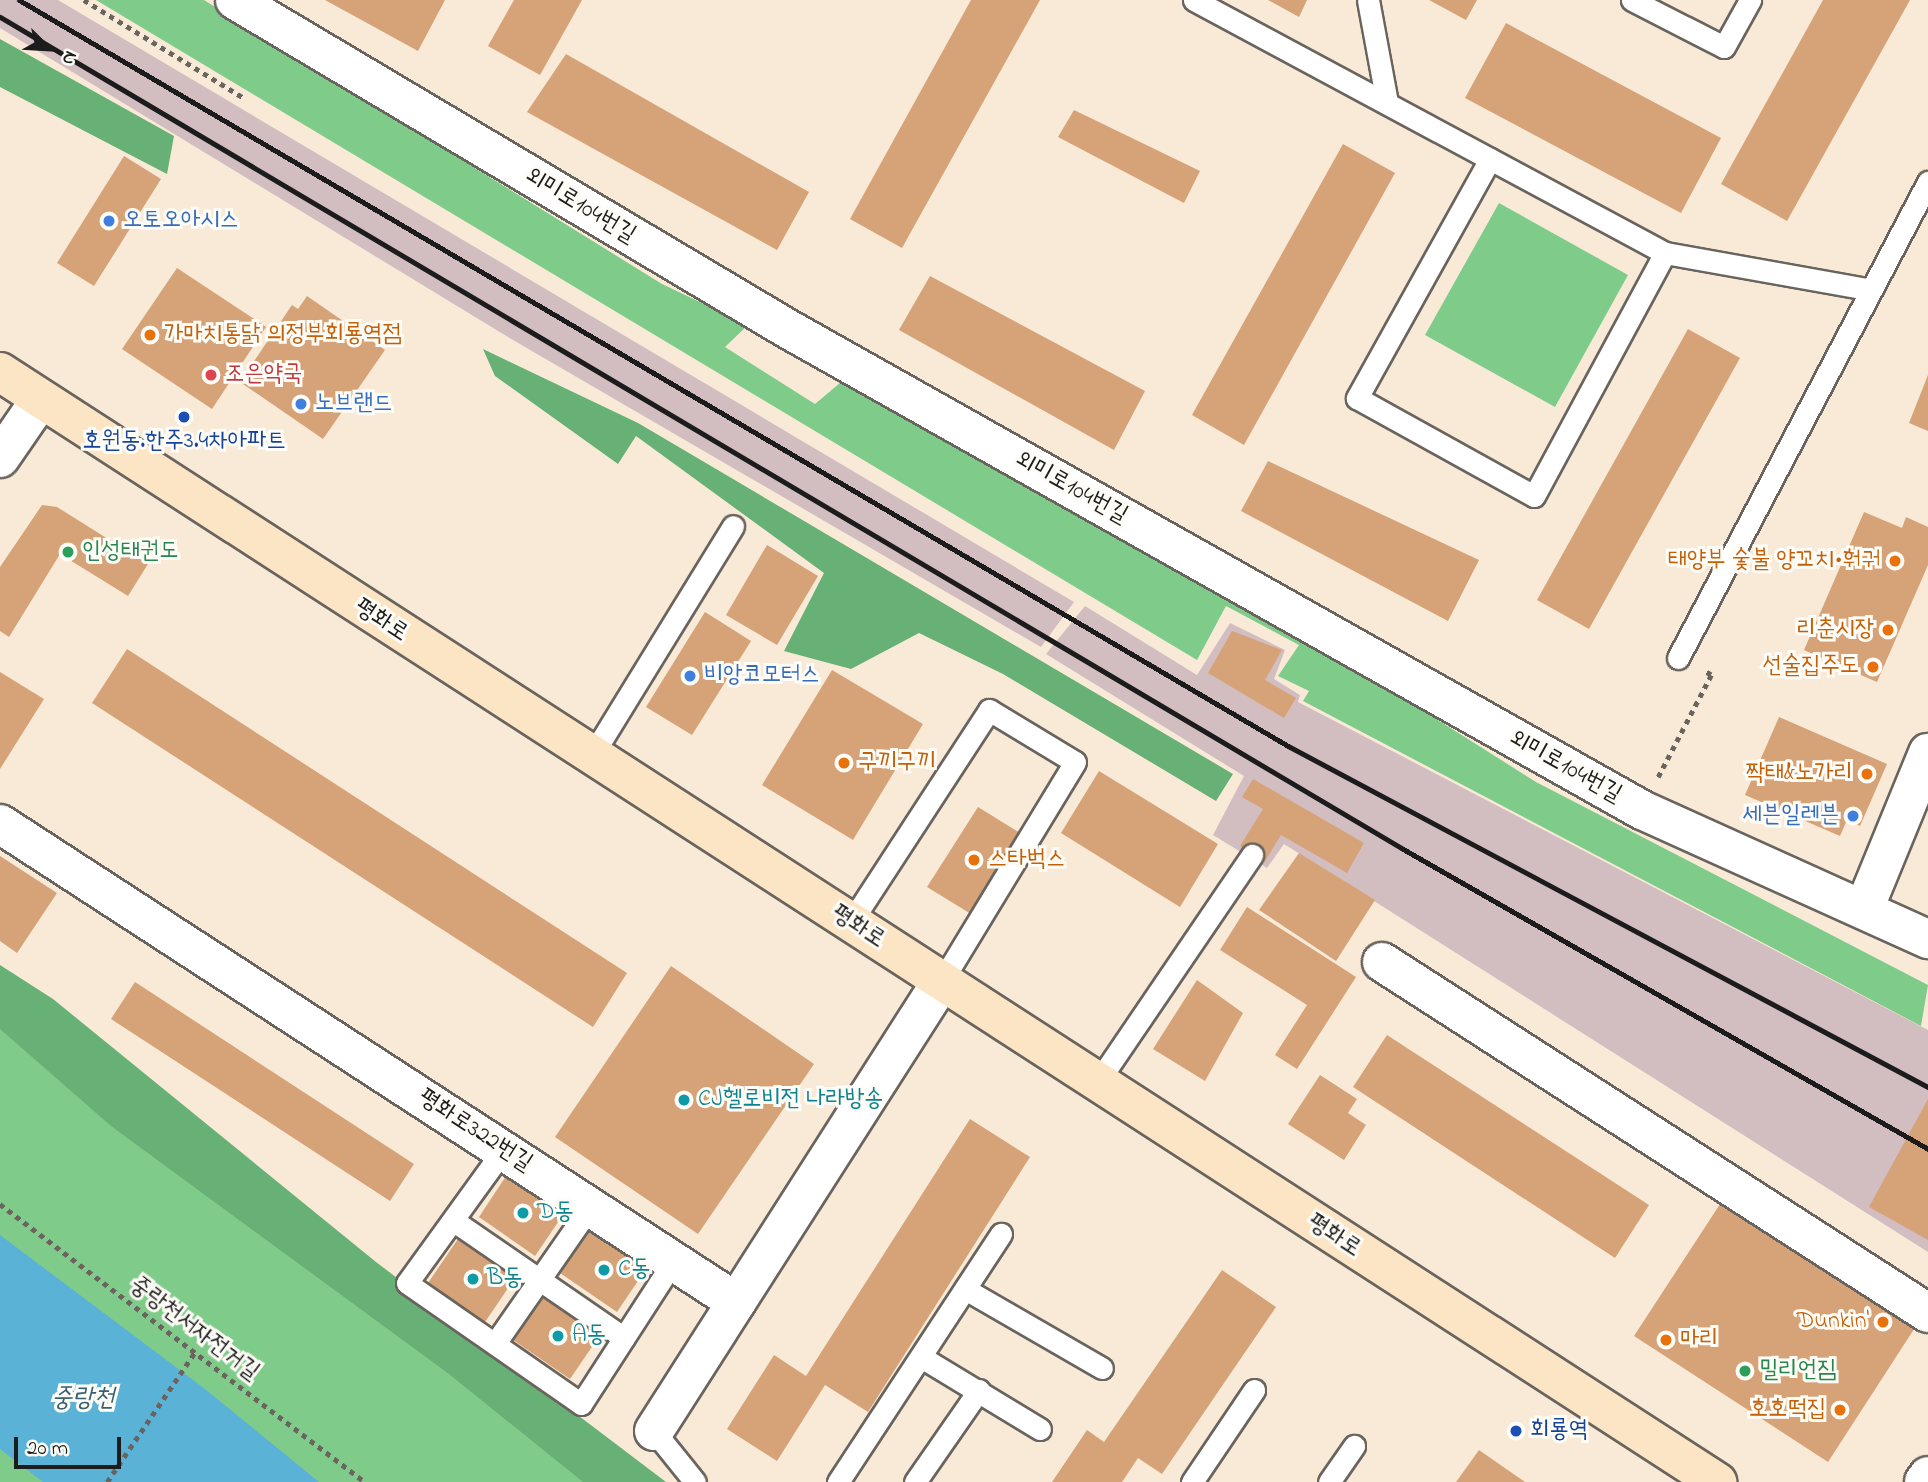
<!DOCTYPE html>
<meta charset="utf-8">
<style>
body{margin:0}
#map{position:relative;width:1928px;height:1482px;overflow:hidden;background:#f8ead7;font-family:"Indie Flower","Poor Story",sans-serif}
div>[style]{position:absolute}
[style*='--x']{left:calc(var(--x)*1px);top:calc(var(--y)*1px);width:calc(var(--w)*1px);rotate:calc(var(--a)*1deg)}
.industrial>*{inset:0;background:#d2bec1}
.green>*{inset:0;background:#7fcc8a}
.forest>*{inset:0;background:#67b076}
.water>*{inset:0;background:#5ab2d7}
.building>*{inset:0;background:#d6a278}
.path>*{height:4.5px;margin-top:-2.25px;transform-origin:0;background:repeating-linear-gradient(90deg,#69645d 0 5px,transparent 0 10px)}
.roads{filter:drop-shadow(2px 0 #69645d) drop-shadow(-2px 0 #69645d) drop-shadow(0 2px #69645d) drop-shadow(0 -2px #69645d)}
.service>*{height:21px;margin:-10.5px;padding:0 10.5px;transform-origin:10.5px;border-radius:10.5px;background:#fff}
.minor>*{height:38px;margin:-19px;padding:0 19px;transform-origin:19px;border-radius:19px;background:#fff}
.secondary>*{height:38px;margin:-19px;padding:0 19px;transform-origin:19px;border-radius:19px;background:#fce5c4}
.rail>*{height:5px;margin:-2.5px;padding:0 2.5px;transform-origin:2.5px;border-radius:2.5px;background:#1c1c1c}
.dots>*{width:19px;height:19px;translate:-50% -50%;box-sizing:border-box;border:4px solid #fdfcf7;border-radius:50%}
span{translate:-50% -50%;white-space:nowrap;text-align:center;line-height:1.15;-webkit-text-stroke:6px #fdfcf7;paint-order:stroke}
.street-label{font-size:24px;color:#1c1c1c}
.shop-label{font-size:24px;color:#366cbe}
.left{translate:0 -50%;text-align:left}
.right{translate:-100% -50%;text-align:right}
.food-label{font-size:24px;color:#c56008}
.health-label{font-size:24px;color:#be3a42}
.transit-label{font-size:24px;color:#164399}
.leisure-label{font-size:24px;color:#27864d}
.culture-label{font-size:24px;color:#0d838f}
.water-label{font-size:26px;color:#386070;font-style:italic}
.north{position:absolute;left:14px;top:14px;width:70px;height:70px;-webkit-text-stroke:5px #fdfcf7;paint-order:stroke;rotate:114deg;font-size:19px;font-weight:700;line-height:28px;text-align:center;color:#1c1c1c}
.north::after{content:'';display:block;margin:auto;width:24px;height:32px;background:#1c1c1c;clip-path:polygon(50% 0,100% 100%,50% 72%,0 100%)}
.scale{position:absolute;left:14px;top:1437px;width:107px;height:32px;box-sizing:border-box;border:4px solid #1c1c1c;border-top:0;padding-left:9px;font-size:21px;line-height:24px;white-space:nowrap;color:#1c1c1c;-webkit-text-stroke:5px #fdfcf7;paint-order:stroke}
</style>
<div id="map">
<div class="industrial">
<i style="clip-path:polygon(0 0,58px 0,1074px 602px,1041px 647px,513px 340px,0 28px)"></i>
<i style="clip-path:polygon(1085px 606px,1197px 675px,1230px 623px,1285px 650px,1274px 679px,1300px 695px,1298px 702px,1928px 1030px,1928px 1252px,1284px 844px,1267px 868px,1213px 835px,1244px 776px,1046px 654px)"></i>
</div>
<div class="green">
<i style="clip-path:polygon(96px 0,204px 0,662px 284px,748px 325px,725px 347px,815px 404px,847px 377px,1335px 655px,1536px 782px,1928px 985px,1921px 1026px,1303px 701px,1309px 691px,1278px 676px,1299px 645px,1226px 606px,1197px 660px)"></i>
<i style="clip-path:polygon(1499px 203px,1628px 275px,1555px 407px,1425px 335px)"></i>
<i style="clip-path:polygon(0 1010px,620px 1482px,0 1482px)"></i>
</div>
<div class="forest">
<i style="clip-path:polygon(0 39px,174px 136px,167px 174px,0 87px)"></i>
<i style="clip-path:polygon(483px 349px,638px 423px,1233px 774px,1216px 801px,1003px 674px,919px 633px,851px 669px,784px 651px,824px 573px,636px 436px,618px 464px,495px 376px)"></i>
<i style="clip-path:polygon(0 965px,53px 999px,376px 1262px,666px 1482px,583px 1482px,449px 1374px,111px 1126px,0 1029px)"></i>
</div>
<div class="water">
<i style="clip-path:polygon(0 1235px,205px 1389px,319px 1482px,43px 1482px,0 1449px)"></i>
</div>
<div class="building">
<i style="clip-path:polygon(325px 0,445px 0,418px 51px)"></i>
<i style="clip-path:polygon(514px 0,582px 0,540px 75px,488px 46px)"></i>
<i style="clip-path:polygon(971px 0,1040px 0,902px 248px,850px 219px)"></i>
<i style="clip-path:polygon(1268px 0,1307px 0,1299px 17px)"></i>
<i style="clip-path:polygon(1429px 0,1477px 0,1466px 20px)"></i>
<i style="clip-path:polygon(1823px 0,1910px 0,1787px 221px,1721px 184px)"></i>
<i style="clip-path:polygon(1506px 23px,1721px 138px,1681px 213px,1465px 98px)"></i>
<i style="clip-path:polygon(566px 54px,809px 192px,777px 250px,527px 112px)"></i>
<i style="clip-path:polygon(1074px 110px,1200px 171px,1184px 203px,1058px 137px)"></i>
<i style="clip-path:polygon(1343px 144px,1395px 173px,1244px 445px,1192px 415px)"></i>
<i style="clip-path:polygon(124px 156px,161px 179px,94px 286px,57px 263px)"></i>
<i style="clip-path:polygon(177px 268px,266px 327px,212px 409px,122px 349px)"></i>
<i style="clip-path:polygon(930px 276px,1145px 391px,1114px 450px,899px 330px)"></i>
<i style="clip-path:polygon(307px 296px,385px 350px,323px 439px,240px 382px,292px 305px,298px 309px)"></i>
<i style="clip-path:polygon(1688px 329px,1740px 358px,1589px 629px,1537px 600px)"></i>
<i style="clip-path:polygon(1928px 375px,1928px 431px,1909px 423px)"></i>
<i style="clip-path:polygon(1268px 461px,1479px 560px,1448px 621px,1241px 511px)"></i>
<i style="clip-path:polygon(42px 505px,57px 507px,148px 564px,128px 596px,60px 554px,9px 637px,0 631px,0 567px)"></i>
<i style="clip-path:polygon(1864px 512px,1902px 528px,1906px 517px,1928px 527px,1928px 565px,1877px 682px,1804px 650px)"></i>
<i style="clip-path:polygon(767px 545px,818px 576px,777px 645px,726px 615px)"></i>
<i style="clip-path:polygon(705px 612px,751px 641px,692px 735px,646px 707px)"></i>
<i style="clip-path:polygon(1232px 631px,1282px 650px,1265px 680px,1296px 698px,1284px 718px,1208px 673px)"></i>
<i style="clip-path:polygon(127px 649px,627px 973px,593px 1027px,92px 703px)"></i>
<i style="clip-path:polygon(832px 670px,923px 724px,853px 840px,762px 785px)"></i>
<i style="clip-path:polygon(0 672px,44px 699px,0 769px)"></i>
<i style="clip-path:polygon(1779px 717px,1887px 764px,1860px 826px,1847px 820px,1840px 836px,1745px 795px)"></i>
<i style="clip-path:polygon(1099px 771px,1218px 844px,1180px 907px,1061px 833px)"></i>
<i style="clip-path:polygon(1253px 779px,1364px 843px,1347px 873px,1281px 835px,1264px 863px,1240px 846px,1263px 809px,1242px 797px)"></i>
<i style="clip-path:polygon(978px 807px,1020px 833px,971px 914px,927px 887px)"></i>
<i style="clip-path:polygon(1299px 853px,1375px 900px,1336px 961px,1259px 910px)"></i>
<i style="clip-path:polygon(0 856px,57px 893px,17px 953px,0 941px)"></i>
<i style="clip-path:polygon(1247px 907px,1356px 977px,1297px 1069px,1275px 1055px,1307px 1005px,1220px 950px)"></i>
<i style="clip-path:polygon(671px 966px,814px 1064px,698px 1234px,555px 1137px)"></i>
<i style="clip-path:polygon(1197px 980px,1243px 1013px,1205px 1081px,1153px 1049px)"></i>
<i style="clip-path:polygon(135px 982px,414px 1164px,390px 1201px,111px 1019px)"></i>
<i style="clip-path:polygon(1387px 1035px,1649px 1205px,1615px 1258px,1353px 1087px)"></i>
<i style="clip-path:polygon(1320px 1075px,1357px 1099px,1348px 1113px,1366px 1125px,1344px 1160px,1288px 1124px)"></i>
<i style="clip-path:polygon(1928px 1099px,1928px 1240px,1869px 1207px)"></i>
<i style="clip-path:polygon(970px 1119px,1030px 1157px,868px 1412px,825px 1385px,777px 1461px,727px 1429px,774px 1355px,806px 1376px)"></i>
<i style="clip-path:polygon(510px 1170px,567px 1209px,535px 1256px,479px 1217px)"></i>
<i style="clip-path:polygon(1724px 1198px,1918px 1323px,1828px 1462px,1634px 1336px)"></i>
<i style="clip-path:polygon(592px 1227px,648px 1266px,617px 1312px,560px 1273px)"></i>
<i style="clip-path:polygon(460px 1236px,517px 1275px,485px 1322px,428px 1283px)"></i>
<i style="clip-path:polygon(1222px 1270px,1276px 1307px,1162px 1474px,1138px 1458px,1122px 1482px,1052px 1482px,1087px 1430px,1104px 1442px)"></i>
<i style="clip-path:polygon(545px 1293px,602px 1332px,570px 1379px,513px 1340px)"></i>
<i style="clip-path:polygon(1479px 1450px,1525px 1482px,1456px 1482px)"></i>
</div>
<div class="path">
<i style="--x:84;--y:0;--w:188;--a:31.5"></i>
<i style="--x:1658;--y:777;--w:115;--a:-62.5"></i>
<i style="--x:1711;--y:675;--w:8;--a:-150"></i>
<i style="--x:0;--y:1204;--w:459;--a:37.3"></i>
<i style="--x:107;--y:1482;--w:157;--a:-55.9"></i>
</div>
<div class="roads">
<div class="service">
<i style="--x:1194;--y:0;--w:535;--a:28.24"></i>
<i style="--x:1665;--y:253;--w:206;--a:10.1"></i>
<i style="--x:1368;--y:0;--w:105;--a:79.5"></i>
<i style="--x:1632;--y:0;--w:103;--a:27.1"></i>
<i style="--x:1724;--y:47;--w:54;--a:-61"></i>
<i style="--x:1490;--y:159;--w:274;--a:119.1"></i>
<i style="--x:1357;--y:398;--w:202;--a:29"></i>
<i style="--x:1534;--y:496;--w:276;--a:-61.7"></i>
<i style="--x:1678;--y:658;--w:538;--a:-62.29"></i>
<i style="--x:591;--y:757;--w:271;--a:-58.4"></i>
<i style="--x:851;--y:922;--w:253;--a:-56.9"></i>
<i style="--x:989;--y:710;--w:100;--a:31.2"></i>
<i style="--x:1075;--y:762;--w:258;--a:121.3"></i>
<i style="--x:1097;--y:1083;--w:276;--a:-55.8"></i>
<i style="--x:504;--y:1149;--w:165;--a:125.9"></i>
<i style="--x:407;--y:1283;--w:212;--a:34.8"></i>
<i style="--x:581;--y:1404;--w:169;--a:-57.1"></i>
<i style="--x:454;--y:1221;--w:206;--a:34.5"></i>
<i style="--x:965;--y:1289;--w:158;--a:30"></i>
<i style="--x:496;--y:1342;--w:163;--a:-55.2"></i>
<i style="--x:921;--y:1357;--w:139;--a:31.2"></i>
<i style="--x:654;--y:1431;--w:65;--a:51.2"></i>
<i style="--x:838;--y:1482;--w:297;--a:-56.7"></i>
<i style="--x:915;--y:1482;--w:112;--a:-55.2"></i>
<i style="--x:1192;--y:1482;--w:111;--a:-56"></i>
<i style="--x:1329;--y:1482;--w:44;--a:-55.2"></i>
</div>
<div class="minor">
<i style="--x:235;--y:0;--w:643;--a:30.75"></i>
<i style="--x:788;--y:329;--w:980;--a:29.39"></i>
<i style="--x:1642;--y:810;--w:314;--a:24.3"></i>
<i style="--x:0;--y:458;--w:70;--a:-55.4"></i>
<i style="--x:0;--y:824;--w:878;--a:33"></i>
<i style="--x:1864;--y:909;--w:169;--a:-67.7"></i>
<i style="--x:1382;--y:962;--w:649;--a:32.74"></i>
<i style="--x:654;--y:1431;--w:533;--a:-57.41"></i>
<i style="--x:1924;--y:1482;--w:7;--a:-56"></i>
</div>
<div class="secondary">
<i style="--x:0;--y:372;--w:2045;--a:32.88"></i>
</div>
</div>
<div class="rail">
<i style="--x:19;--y:0;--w:1472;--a:30.45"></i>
<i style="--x:1288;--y:746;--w:725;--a:28.05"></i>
<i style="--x:0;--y:17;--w:1631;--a:30.67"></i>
<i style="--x:1403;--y:849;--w:605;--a:29.74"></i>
</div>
<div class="dots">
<i style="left:109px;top:221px;background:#3f7fe0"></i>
<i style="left:150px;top:335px;background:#e8710a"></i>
<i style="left:211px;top:375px;background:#e0444e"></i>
<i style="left:301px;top:404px;background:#3f7fe0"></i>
<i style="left:184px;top:417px;background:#1a4fb4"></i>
<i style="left:68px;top:552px;background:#2e9e5b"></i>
<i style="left:1895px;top:561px;background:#e8710a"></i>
<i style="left:1888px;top:630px;background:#e8710a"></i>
<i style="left:1873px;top:667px;background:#e8710a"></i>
<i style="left:690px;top:676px;background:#3f7fe0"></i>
<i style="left:844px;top:763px;background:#e8710a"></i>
<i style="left:1867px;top:774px;background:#e8710a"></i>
<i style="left:1853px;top:816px;background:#3f7fe0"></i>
<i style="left:974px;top:860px;background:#e8710a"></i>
<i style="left:684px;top:1100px;background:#0f9aa8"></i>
<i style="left:523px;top:1213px;background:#0f9aa8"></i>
<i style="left:604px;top:1270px;background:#0f9aa8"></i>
<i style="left:473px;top:1279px;background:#0f9aa8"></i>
<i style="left:1883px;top:1322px;background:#e8710a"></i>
<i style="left:558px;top:1336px;background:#0f9aa8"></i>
<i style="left:1666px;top:1340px;background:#e8710a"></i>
<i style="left:1745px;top:1371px;background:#2e9e5b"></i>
<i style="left:1840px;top:1410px;background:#e8710a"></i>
<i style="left:1516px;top:1431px;background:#1a4fb4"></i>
</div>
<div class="street-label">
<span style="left:580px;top:206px;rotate:31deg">외미로104번길</span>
<span style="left:1071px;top:488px;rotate:29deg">외미로104번길</span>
<span style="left:381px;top:621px;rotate:33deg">평화로</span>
<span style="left:1565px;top:767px;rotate:29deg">외미로104번길</span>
<span style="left:858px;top:927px;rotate:33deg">평화로</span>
<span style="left:475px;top:1131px;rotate:33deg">평화로322번길</span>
<span style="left:1334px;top:1236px;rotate:33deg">평화로</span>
<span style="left:194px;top:1329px;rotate:37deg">중랑천서자전거길</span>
</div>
<div class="shop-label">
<span class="left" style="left:123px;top:221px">오토오아시스</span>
<span class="left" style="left:315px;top:404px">노브랜드</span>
<span class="left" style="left:704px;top:676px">비앙코모터스</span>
<span class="right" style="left:1839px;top:816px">세븐일레븐</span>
</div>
<div class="food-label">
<span class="left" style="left:164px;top:335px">가마치통닭 의정부회룡역점</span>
<span class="right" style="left:1881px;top:561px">태양부 숯불 양꼬치•훠궈</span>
<span class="right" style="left:1874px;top:630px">리춘시장</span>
<span class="right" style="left:1859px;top:667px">선술집주도</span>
<span class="left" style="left:858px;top:763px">구끼구끼</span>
<span class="right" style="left:1853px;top:774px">짝태&amp;노가리</span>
<span class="left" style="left:988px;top:860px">스타벅스</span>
<span class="right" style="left:1869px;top:1322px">Dunkin'</span>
<span class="left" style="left:1680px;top:1340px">마리</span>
<span class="right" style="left:1826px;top:1410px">호호떡집</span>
</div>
<div class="health-label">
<span class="left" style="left:225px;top:375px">조은약국</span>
</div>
<div class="transit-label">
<span style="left:184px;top:442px">호원동.한주3.4차아파트</span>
<span class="left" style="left:1530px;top:1431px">회룡역</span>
</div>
<div class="leisure-label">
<span class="left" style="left:82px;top:552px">인성태권도</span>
<span class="left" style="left:1759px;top:1371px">밀리언짐</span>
</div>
<div class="culture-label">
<span class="left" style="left:698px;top:1100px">CJ헬로비전 나라방송</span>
<span class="left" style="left:537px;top:1213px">D동</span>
<span class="left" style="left:618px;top:1270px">C동</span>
<span class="left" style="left:487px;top:1279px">B동</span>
<span class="left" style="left:572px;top:1336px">A동</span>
</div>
<div class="water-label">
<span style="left:83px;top:1400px">중랑천</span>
</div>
<div class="north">N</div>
<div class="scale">20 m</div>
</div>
